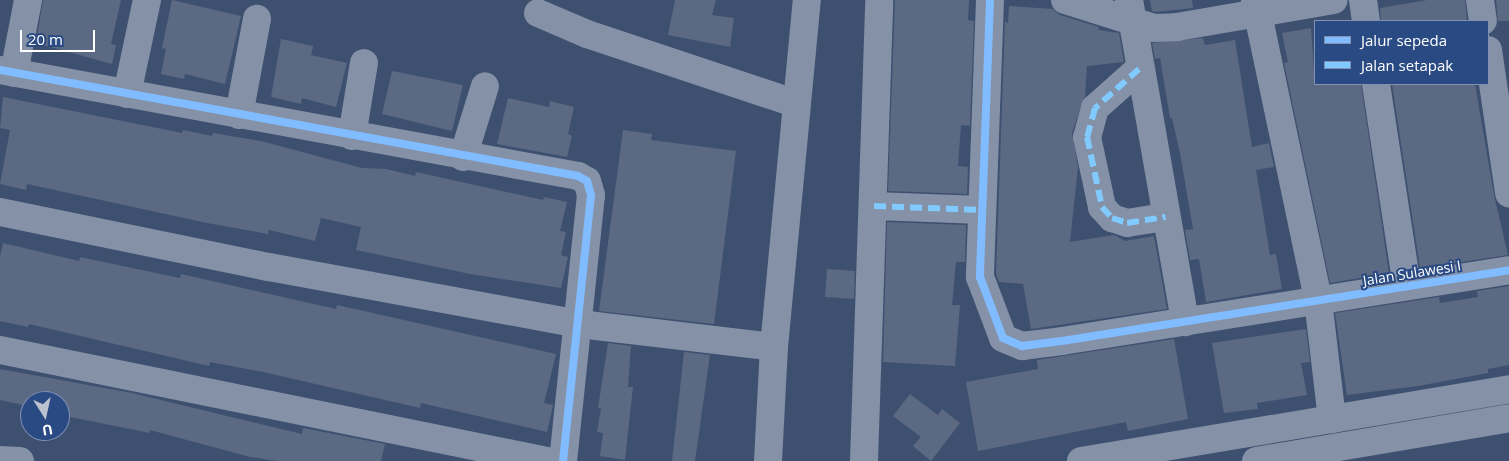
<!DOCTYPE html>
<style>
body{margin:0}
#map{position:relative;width:1509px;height:461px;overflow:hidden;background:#3e5070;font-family:"Open Sans",sans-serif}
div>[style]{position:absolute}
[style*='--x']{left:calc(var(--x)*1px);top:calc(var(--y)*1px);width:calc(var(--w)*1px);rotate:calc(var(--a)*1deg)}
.building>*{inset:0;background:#5b6982}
.minor>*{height:28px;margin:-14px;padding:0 14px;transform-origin:14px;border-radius:14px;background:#8591a6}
.quiet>*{height:6px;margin-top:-3px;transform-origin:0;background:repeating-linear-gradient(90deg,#80caff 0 12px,transparent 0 18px)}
.cycleway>*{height:8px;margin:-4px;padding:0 4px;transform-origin:4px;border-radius:4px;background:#80bcff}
span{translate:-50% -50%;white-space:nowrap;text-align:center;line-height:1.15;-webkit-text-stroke:4px #2a4a84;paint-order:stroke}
.street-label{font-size:14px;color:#fff}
.legend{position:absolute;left:1314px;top:20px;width:175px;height:65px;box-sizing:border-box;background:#2a4a84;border:1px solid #7f92b5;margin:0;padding:6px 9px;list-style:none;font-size:15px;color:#fff}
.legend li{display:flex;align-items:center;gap:10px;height:25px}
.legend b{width:25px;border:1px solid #7f92b5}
.north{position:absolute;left:20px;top:391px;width:50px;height:50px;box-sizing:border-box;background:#2a4a84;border:1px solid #7f92b5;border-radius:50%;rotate:170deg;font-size:14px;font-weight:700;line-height:20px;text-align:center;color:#fff}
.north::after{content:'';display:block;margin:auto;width:18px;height:22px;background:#bbc2cd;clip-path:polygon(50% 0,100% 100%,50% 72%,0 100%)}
.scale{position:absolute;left:20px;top:30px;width:75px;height:22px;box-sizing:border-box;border:2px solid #fff;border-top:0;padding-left:6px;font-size:15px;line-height:18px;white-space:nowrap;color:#fff;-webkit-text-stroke:4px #2a4a84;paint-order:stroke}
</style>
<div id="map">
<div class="building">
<i style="clip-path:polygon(43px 0,121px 0,111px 44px,116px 45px,112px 64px,36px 43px)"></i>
<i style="clip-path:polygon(172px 0,241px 16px,225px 84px,185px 74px,184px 79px,161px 74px,166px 49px,162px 48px)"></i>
<i style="clip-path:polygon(675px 0,716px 0,712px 15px,734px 18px,730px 47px,668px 35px)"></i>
<i style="clip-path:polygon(895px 0,969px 0,968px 20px,974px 21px,970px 126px,961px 125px,958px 166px,968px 167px,967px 194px,888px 191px)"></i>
<i style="clip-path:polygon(1150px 0,1192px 0,1193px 8px,1156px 12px,1152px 11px)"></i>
<i style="clip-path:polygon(1427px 0,1465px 0,1467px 21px,1381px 21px,1380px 8px)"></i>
<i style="clip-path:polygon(1496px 0,1509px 0,1509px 21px,1498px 21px)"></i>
<i style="clip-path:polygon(1009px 6px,1053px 9px,1060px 15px,1099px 27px,1098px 30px,1119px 33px,1124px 62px,1087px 66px,1085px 96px,1072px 133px,1078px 167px,1070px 242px,1114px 235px,1125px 241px,1154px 236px,1167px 309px,1031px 329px,1023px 284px,999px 282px,996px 274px,1005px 22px,1008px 23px)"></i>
<i style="clip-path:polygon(1311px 28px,1315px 84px,1361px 84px,1389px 273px,1330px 283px,1284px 63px,1288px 62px,1282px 33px)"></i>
<i style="clip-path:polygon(1203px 38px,1205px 45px,1235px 40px,1252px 147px,1269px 143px,1274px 167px,1256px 170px,1270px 255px,1276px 254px,1282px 289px,1206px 302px,1199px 259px,1190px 260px,1185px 230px,1193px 229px,1180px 153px,1172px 118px,1170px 118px,1160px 58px,1155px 59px,1152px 43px)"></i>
<i style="clip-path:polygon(281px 39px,313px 46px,311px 55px,347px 63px,336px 107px,302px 98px,301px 104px,271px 97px)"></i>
<i style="clip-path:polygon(392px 71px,463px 85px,452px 131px,382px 114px)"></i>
<i style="clip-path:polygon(1392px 84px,1475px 84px,1494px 195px,1508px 255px,1420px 268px)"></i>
<i style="clip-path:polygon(3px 97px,182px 133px,183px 130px,212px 136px,213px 133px,261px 141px,362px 168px,386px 169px,415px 176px,416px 172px,543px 200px,544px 197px,567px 202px,560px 231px,566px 232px,561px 255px,568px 257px,561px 288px,470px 274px,356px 250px,361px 227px,321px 218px,315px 241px,269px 230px,268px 234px,207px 223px,27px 184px,26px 190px,0 184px,10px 130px,0 128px)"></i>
<i style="clip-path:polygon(508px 98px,549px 107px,550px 101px,574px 107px,568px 134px,572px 136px,567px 157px,497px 144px)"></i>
<i style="clip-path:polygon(623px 130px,652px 134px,651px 140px,736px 151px,714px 324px,599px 311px)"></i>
<i style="clip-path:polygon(887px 222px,966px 225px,965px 262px,956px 262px,952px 305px,960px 305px,955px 366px,883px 362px)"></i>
<i style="clip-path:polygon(3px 243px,79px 261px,80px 257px,180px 278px,181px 274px,336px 309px,337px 305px,556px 354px,544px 403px,553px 405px,547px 432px,421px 403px,420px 408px,263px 372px,210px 362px,209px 366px,29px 324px,28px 327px,0 321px,0 256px)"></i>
<i style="clip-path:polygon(827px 269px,855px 271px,854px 299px,825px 297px)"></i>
<i style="clip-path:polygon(1509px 286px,1509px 365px,1488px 369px,1488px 373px,1418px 386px,1347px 395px,1335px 313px,1439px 297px,1440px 303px,1478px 297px,1477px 291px)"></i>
<i style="clip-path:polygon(1306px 329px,1310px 362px,1301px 363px,1307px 395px,1257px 403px,1258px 409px,1224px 413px,1212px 343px)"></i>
<i style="clip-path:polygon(1174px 339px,1188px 419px,1128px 431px,1126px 422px,978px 451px,966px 382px,1038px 369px,1037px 360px)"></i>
<i style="clip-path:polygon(608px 343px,631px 346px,628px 387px,633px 387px,625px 460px,600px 456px,603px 433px,597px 432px,601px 409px,598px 408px)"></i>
<i style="clip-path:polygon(684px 352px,710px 355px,695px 461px,672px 461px)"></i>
<i style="clip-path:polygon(0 369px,132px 393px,302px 434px,303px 428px,385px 444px,381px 461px,278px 461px,250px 457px,150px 430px,150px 433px,60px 415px,60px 401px,30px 401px,23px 405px,0 400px)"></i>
<i style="clip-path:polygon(910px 394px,938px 415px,942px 409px,960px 423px,931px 461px,913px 446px,921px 437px,893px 416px)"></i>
</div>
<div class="minor">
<i style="--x:990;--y:0;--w:277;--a:92.1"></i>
<i style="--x:980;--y:277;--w:65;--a:69.3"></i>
<i style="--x:1003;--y:338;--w:21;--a:23"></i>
<i style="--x:1022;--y:346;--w:40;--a:-7.1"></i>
<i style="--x:1062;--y:341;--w:453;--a:-9"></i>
<i style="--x:1065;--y:0;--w:93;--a:17.5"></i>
<i style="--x:1154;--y:28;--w:23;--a:-2"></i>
<i style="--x:1177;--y:27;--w:159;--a:-9.8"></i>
<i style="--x:1129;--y:0;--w:327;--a:80.1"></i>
<i style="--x:1255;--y:0;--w:307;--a:78.1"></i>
<i style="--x:1318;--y:300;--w:120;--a:83.3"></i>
<i style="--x:1363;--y:0;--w:21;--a:82"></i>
<i style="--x:1480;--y:0;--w:21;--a:82"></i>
<i style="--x:538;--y:13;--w:53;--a:23.2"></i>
<i style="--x:587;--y:34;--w:221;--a:18.4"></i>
<i style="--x:1488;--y:50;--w:145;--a:81.6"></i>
<i style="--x:1139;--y:69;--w:59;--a:138.4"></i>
<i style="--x:1095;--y:108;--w:30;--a:105"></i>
<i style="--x:1087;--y:137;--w:72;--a:77.9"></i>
<i style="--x:1102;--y:207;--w:15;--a:48"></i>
<i style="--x:1112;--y:218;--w:16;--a:18"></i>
<i style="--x:1127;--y:223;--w:39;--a:-9"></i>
<i style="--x:0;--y:70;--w:588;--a:10.39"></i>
<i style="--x:578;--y:176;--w:10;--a:29"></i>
<i style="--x:587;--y:181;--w:15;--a:74"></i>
<i style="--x:591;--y:195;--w:267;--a:96"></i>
<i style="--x:14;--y:73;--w:74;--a:-79.1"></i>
<i style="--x:1376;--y:84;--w:204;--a:81.3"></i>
<i style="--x:127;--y:94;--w:96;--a:-78"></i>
<i style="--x:239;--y:115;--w:98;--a:-79.4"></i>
<i style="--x:352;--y:136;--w:74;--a:-80.7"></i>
<i style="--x:463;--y:157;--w:74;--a:-72.8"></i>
<i style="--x:874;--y:206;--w:108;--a:2.1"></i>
<i style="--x:0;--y:212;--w:275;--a:11.6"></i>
<i style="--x:269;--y:267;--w:315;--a:10.4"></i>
<i style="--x:579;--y:324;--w:196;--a:6.7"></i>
<i style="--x:0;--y:350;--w:558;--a:11.47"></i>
<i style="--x:0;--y:460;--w:20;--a:3"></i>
<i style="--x:768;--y:461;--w:114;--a:-87"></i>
<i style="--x:774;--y:347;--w:349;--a:-84.6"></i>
<i style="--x:864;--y:461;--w:461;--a:-88.1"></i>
<i style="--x:1081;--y:461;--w:434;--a:-9.5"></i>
<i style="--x:1256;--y:461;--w:257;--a:-9.6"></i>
</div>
<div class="quiet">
<i style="--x:1139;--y:69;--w:59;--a:138.4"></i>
<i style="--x:1095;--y:108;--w:30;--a:105"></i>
<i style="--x:1087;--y:137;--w:72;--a:77.9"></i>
<i style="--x:1102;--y:207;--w:15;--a:48"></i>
<i style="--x:1112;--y:218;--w:16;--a:18"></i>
<i style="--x:1127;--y:223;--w:39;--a:-9"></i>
<i style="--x:874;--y:206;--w:108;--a:2.1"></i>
</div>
<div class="cycleway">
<i style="--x:990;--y:0;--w:277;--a:92.1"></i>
<i style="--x:980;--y:277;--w:65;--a:69.3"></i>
<i style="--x:1003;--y:338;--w:21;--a:23"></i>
<i style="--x:1022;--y:346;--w:40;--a:-7.1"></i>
<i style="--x:1062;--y:341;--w:453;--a:-9"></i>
<i style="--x:0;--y:70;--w:588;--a:10.39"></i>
<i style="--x:578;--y:176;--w:10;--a:29"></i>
<i style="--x:587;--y:181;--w:15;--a:74"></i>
<i style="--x:591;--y:195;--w:267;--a:96"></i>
</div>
<div class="street-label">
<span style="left:1412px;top:273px;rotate:-9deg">Jalan Sulawesi I</span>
</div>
<ul class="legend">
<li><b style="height:6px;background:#80bcff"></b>Jalur sepeda</li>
<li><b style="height:6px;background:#80caff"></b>Jalan setapak</li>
</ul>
<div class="north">U</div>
<div class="scale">20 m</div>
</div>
